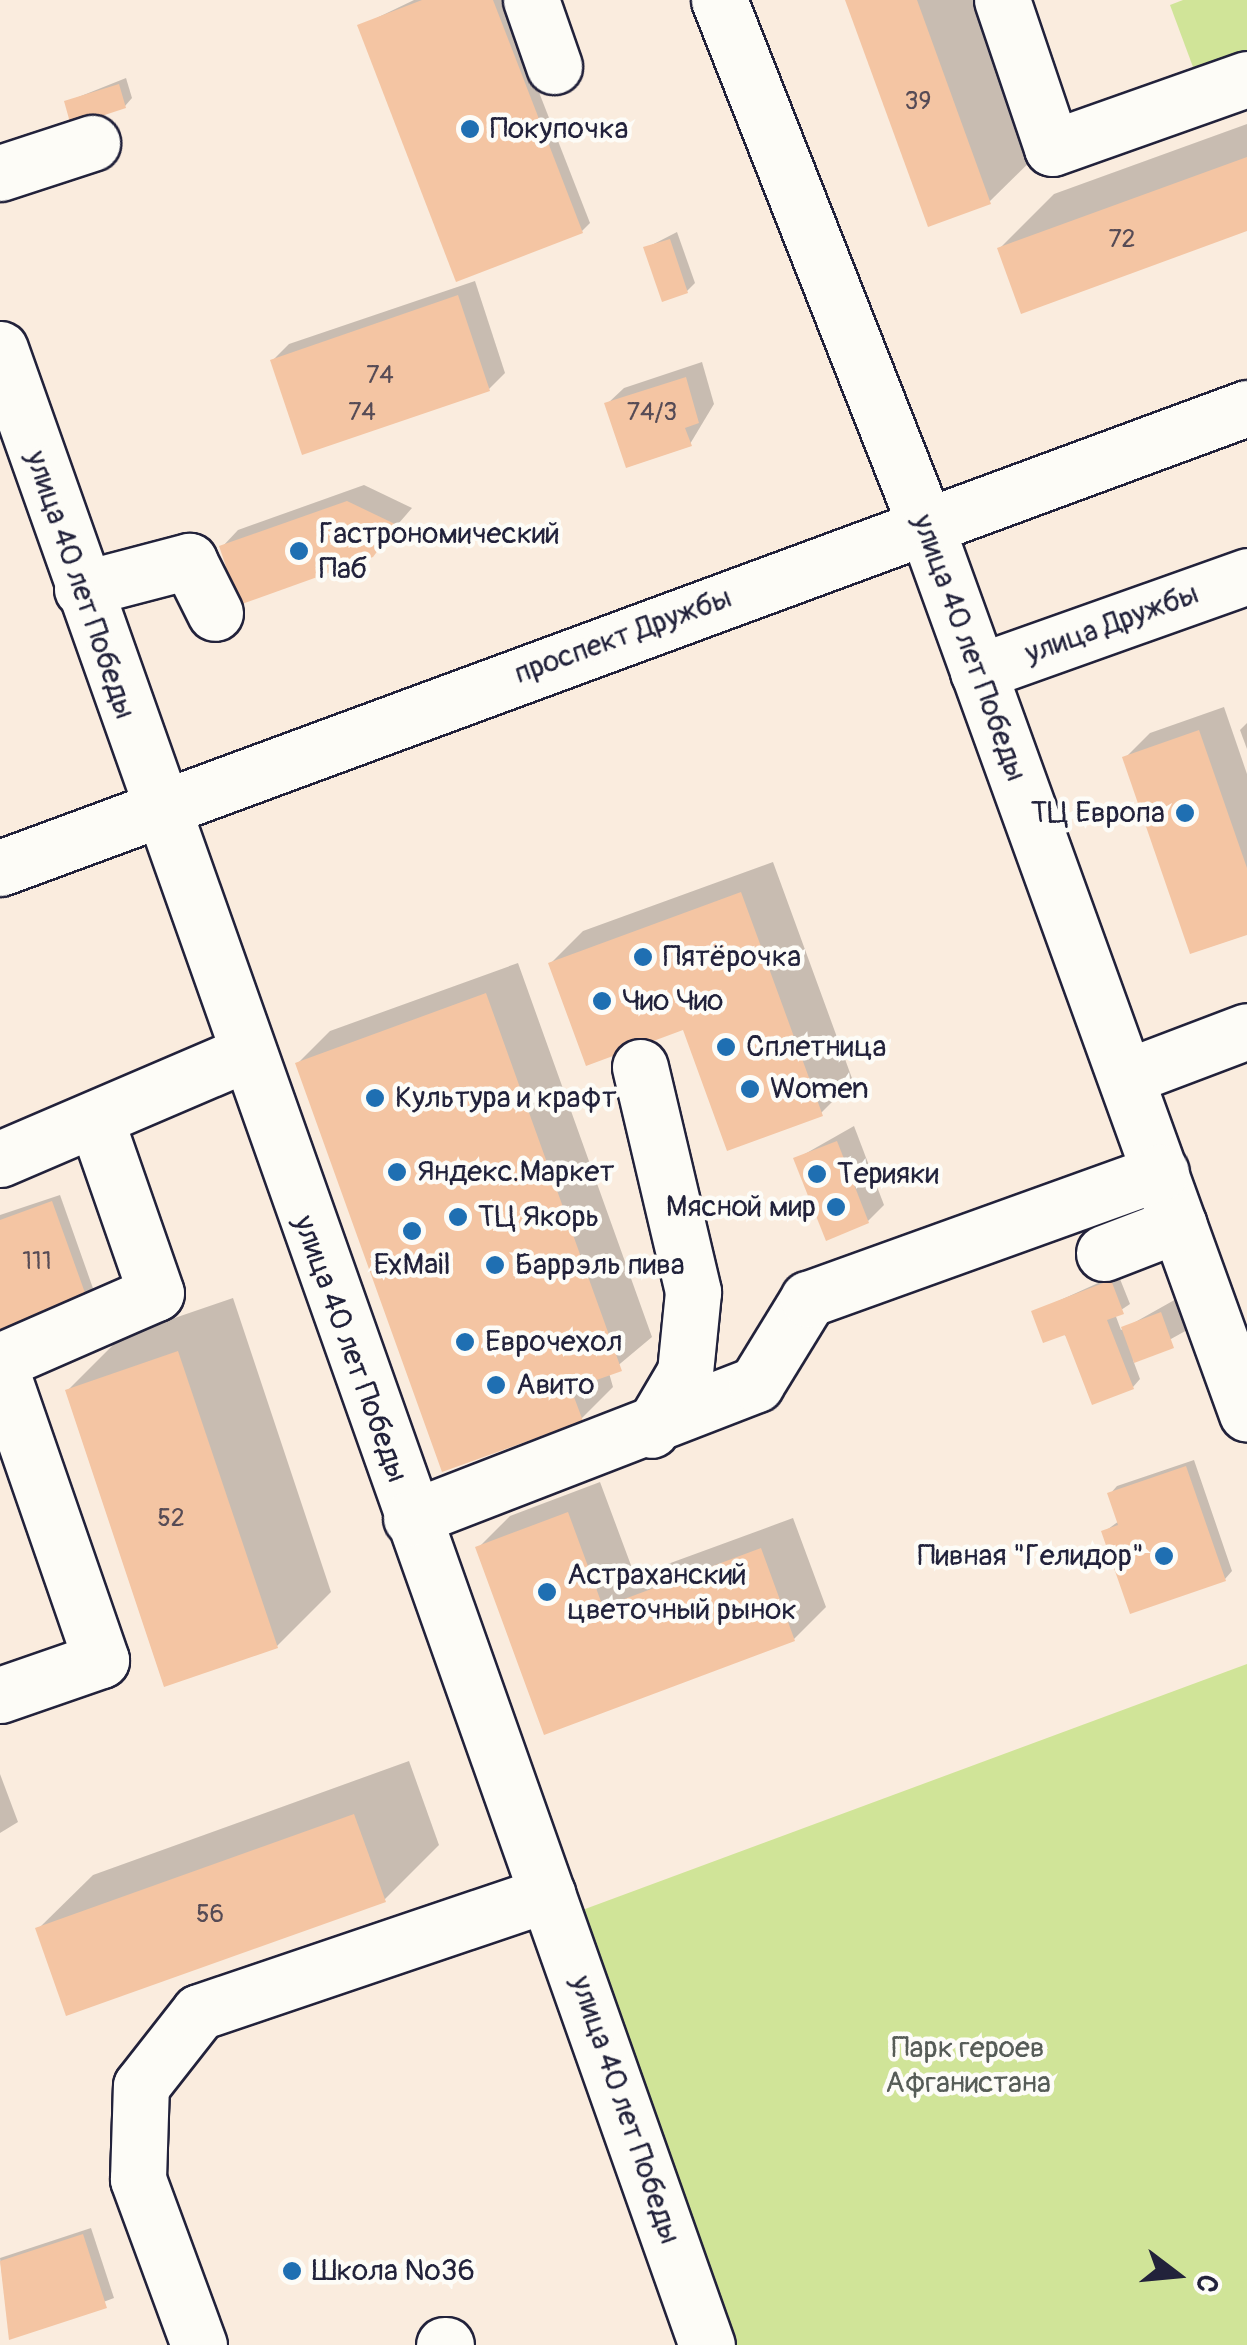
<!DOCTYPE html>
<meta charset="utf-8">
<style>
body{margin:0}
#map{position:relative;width:1247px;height:2345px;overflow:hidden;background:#faecde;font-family:Pangolin,sans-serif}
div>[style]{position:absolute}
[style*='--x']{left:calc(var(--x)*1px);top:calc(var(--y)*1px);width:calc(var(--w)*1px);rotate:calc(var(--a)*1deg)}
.green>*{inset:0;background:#d0e498}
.shadow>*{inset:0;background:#0003}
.building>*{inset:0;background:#f4c5a3}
.roads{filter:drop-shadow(2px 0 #22223b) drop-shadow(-2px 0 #22223b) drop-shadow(0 2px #22223b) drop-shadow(0 -2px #22223b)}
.minor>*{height:55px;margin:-27.5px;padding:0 27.5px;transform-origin:27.5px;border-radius:27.5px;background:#fdfcf7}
.dots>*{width:28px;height:28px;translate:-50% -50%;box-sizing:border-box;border:5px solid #fdfcf7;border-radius:50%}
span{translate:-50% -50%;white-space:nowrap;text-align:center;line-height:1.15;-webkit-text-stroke:9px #fdfcf7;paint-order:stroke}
.number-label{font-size:25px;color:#564b55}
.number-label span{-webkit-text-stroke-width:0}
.poi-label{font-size:30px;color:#22223b}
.left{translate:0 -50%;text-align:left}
.right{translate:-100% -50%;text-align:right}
.street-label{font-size:30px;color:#22223b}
.park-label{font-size:30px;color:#565c57}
.north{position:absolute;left:1127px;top:2225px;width:100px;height:100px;-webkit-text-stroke:8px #fdfcf7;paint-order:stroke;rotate:106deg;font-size:28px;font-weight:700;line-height:40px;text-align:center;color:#22223b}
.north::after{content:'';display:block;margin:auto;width:35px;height:45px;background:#22223b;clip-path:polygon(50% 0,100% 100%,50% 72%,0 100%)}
</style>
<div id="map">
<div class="green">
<i style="clip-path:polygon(1183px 0,1247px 0,1247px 51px,1193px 67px,1170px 5px)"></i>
<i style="clip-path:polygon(1247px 1664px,1247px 2345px,735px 2345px,577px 1912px)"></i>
</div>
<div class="shadow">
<i style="clip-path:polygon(414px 0,503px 0,590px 223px,582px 231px,360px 26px)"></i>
<i style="clip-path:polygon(848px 0,990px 0,1044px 148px,989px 202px)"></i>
<i style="clip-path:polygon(126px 78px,132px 98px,125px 106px,66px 102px)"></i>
<i style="clip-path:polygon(1247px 124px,1247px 229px,1000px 248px,1054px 194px)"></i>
<i style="clip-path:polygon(677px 232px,695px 283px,687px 291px,646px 248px)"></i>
<i style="clip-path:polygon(475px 281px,505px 373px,489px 389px,273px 360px,289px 344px)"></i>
<i style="clip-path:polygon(702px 362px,714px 404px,690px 444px,607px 404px,624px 388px)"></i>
<i style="clip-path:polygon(364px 485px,412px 508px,372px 554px,222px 547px,238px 530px)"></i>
<i style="clip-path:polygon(1224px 707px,1247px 774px,1247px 932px,1125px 758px,1150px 733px)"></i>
<i style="clip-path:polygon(1247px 723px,1247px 749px,1240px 730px)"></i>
<i style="clip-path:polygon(773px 862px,853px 1081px,821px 1113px,685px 1027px,551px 963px,583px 931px)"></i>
<i style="clip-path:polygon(518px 963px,652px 1337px,609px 1373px,613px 1387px,581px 1419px,298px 1063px,330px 1031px)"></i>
<i style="clip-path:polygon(854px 1126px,884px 1205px,868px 1221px,796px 1159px)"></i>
<i style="clip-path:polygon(60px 1195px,95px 1294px,0 1335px,0 1215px)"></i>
<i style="clip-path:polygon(1118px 1274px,1130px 1304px,1115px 1314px,1121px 1330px,1178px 1298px,1189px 1329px,1133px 1360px,1140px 1379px,1133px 1387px,1034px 1312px)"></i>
<i style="clip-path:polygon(233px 1298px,331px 1592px,277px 1646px,68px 1390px,122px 1336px)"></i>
<i style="clip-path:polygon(1194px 1460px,1232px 1571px,1225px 1579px,1104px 1532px,1119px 1521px,1110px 1494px,1117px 1486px)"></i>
<i style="clip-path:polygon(600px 1482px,635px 1576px,793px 1518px,826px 1607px,794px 1639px,545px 1732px,478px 1548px,510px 1516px)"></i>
<i style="clip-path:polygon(409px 1761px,439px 1845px,384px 1900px,38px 1929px,93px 1875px)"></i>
<i style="clip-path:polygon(0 1774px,18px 1822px,0 1833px)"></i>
<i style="clip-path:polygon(91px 2228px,114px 2298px,10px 2337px,0 2258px)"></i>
</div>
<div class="building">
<i style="clip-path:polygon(422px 0,493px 0,583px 233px,456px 282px,357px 25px)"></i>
<i style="clip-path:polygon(845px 0,917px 0,991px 204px,928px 227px)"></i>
<i style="clip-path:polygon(119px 84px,126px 108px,71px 126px,64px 101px)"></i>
<i style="clip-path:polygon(1247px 157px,1247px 231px,1021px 314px,997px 248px)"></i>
<i style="clip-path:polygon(670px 239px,688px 293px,662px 302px,643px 247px)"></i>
<i style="clip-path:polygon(458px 295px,490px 391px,302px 455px,270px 360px)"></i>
<i style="clip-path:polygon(686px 377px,699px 423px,685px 428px,692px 446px,626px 468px,604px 403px)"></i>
<i style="clip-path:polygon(347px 501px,397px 525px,373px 557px,239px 605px,219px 546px)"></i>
<i style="clip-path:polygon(1199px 730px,1247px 868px,1247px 935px,1190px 954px,1122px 757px)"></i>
<i style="clip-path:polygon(741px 892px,823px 1116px,727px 1151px,683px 1030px,586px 1066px,548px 963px)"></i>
<i style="clip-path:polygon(486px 993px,622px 1371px,571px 1389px,583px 1421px,442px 1472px,295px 1063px)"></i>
<i style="clip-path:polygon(837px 1141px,869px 1223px,826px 1241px,793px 1158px)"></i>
<i style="clip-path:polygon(52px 1201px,89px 1304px,0 1336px,0 1220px)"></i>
<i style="clip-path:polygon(1111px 1280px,1124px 1314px,1107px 1320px,1134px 1389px,1092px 1405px,1065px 1335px,1043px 1343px,1031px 1311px)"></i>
<i style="clip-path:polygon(1161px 1312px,1174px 1348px,1134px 1363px,1121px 1327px)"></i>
<i style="clip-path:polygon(178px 1351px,278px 1648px,164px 1687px,65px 1390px)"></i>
<i style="clip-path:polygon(1186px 1466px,1226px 1581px,1130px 1614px,1101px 1531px,1118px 1525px,1107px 1493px)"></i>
<i style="clip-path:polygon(568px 1512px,603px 1607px,761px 1548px,795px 1641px,544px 1735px,475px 1547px)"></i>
<i style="clip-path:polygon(354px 1814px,386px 1902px,66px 2016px,35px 1928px)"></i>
<i style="clip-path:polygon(83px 2234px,107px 2308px,9px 2340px,0 2261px)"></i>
</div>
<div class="roads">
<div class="minor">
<i style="--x:531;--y:0;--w:70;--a:70.8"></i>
<i style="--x:719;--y:0;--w:563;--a:68.54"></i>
<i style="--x:925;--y:524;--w:946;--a:70.11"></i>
<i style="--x:1002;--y:0;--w:156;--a:71.3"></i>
<i style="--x:1052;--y:148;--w:207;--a:-19.5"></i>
<i style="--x:0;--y:173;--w:97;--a:-18.1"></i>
<i style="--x:0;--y:349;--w:2118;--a:70.5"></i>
<i style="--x:82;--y:589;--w:111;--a:-14.7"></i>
<i style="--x:189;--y:561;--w:58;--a:63.4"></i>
<i style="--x:978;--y:672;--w:286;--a:-19.6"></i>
<i style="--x:0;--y:868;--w:1329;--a:-20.25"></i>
<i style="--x:640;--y:1067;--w:231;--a:76.7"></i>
<i style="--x:693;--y:1292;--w:80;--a:95.7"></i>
<i style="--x:685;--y:1372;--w:67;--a:120.4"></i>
<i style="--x:1126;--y:1077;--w:129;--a:-20.8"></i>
<i style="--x:0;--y:1159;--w:264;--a:-23.2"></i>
<i style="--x:1104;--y:1253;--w:80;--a:-21.1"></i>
<i style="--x:0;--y:1361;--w:170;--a:-23.6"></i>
<i style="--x:156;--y:1293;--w:179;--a:-109.2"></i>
<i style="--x:0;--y:1368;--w:309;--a:70.9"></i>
<i style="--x:101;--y:1660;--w:107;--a:160.9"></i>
<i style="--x:411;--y:1518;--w:370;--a:-21.2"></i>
<i style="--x:756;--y:1384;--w:100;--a:-58.5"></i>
<i style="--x:808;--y:1299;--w:375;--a:-19.8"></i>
<i style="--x:199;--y:2345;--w:177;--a:-110.2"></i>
<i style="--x:138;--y:2179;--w:93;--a:-88.2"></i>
<i style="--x:141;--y:2086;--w:94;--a:-51.9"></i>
<i style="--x:199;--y:2012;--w:368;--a:-18.7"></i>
<i style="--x:444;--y:2345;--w:2;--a:0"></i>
</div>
</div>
<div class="dots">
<i style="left:470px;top:129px;background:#1f6fb2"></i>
<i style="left:299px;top:551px;background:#1f6fb2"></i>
<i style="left:1185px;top:813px;background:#1f6fb2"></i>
<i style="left:643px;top:957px;background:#1f6fb2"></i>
<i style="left:602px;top:1001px;background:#1f6fb2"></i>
<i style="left:726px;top:1047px;background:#1f6fb2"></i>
<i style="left:750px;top:1089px;background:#1f6fb2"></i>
<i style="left:375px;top:1098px;background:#1f6fb2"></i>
<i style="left:397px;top:1172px;background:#1f6fb2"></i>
<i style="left:817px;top:1174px;background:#1f6fb2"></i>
<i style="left:836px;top:1207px;background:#1f6fb2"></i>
<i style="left:458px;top:1217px;background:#1f6fb2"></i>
<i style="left:412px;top:1231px;background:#1f6fb2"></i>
<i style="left:495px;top:1265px;background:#1f6fb2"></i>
<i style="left:465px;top:1342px;background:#1f6fb2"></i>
<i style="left:496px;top:1385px;background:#1f6fb2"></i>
<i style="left:1164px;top:1556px;background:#1f6fb2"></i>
<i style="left:547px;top:1592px;background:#1f6fb2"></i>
<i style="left:292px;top:2271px;background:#1f6fb2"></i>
</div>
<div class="number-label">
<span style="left:918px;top:102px">39</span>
<span style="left:1122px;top:240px">72</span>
<span style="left:380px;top:376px">74</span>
<span style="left:362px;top:413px">74</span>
<span style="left:652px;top:413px">74/3</span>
<span style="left:37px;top:1262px">111</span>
<span style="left:171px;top:1519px">52</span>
<span style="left:210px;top:1915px">56</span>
</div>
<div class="poi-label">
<span class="left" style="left:490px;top:129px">Покупочка</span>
<span class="left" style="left:319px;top:551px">Гастрономический<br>Паб</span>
<span class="right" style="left:1165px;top:813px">ТЦ Европа</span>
<span class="left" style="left:663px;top:957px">Пятёрочка</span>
<span class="left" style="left:622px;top:1001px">Чио Чио</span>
<span class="left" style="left:746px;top:1047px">Сплетница</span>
<span class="left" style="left:770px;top:1089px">Women</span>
<span class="left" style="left:395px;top:1098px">Культура и крафт</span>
<span class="left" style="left:417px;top:1172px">Яндекс.Маркет</span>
<span class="left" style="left:837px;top:1174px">Терияки</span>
<span class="right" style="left:816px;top:1207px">Мясной мир</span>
<span class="left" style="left:478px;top:1217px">ТЦ Якорь</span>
<span style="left:412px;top:1265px">ExMail</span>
<span class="left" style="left:515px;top:1265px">Баррэль пива</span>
<span class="left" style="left:485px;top:1342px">Еврочехол</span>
<span class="left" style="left:516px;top:1385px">Авито</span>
<span class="right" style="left:1144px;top:1556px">Пивная "Гелидор"</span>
<span class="left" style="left:567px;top:1592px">Астраханский<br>цветочный рынок</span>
<span class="left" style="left:312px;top:2271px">Школа №36</span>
</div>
<div class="street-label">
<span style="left:80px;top:585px;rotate:71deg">улица 40 лет Победы</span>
<span style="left:1112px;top:624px;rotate:-20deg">улица Дружбы</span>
<span style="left:623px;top:636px;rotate:-20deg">проспект Дружбы</span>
<span style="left:969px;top:648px;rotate:70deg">улица 40 лет Победы</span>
<span style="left:350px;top:1349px;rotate:70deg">улица 40 лет Победы</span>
<span style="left:625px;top:2110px;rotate:71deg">улица 40 лет Победы</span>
</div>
<div class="park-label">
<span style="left:968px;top:2065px">Парк героев<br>Афганистана</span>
</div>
<div class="north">С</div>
</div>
